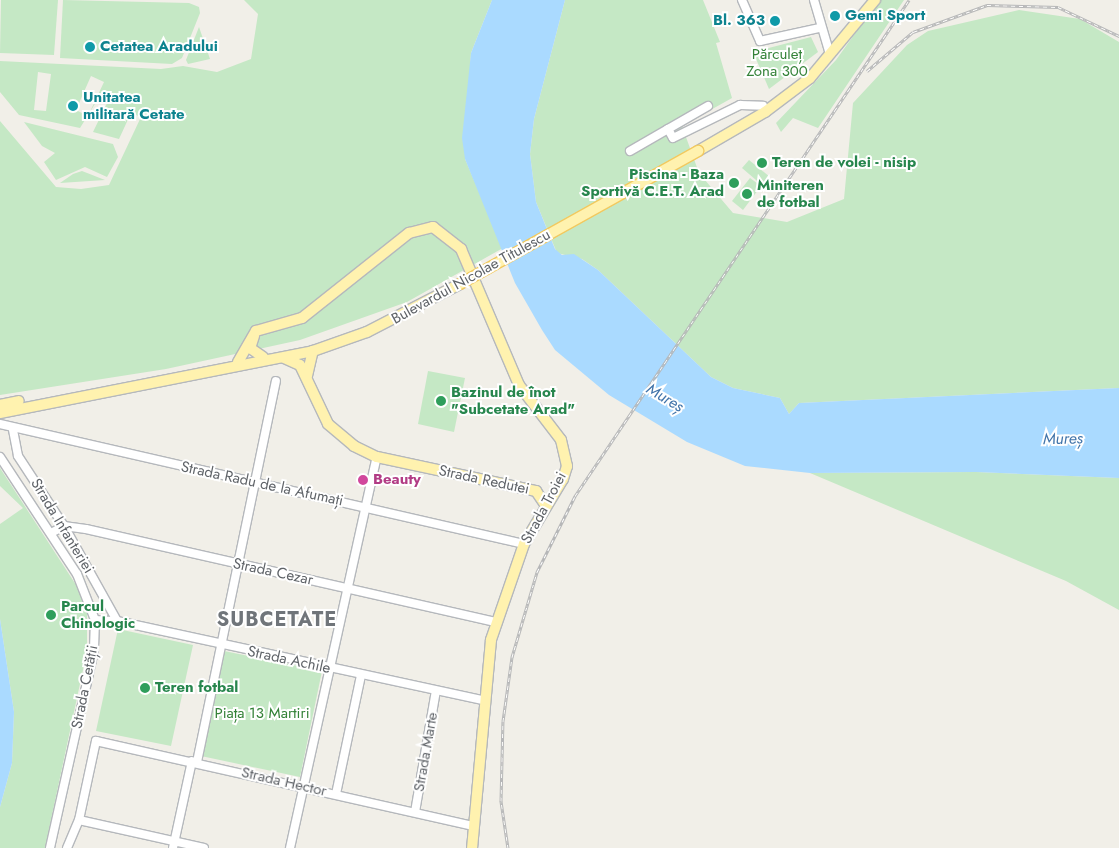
<!DOCTYPE html>
<meta charset="utf-8">
<style>
body{margin:0}
#map{position:relative;width:1119px;height:848px;overflow:hidden;background:#f1efe8;font-family:Jost,sans-serif}
div>[style]{position:absolute}
[style*='--x']{left:calc(var(--x)*1px);top:calc(var(--y)*1px);width:calc(var(--w)*1px);rotate:calc(var(--a)*1deg)}
.green>*{inset:0;background:#c5e8c5}
.water>*{inset:0;background:#aadaff}
.roads{filter:drop-shadow(1px 0 #b5b8bc) drop-shadow(-1px 0 #b5b8bc) drop-shadow(0 1px #b5b8bc) drop-shadow(0 -1px #b5b8bc)}
.minor>*{height:8px;margin:-4px;padding:0 4px;transform-origin:4px;border-radius:4px;background:#fff}
.major>*{height:10px;margin:-5px;padding:0 5px;transform-origin:5px;border-radius:5px;background:#fff2af}
.rail>*{height:3px;margin-top:-1.5px;transform-origin:0;background:repeating-linear-gradient(90deg,#fff 0 4px,#b6b7b8 0 8px);box-sizing:border-box;border-block:1px solid #b6b7b8}
.bridges{filter:drop-shadow(1px 0 #f2c960) drop-shadow(-1px 0 #f2c960) drop-shadow(0 1px #f2c960) drop-shadow(0 -1px #f2c960)}
.major-bridge>*{height:10px;margin:-5px;padding:0 5px;transform-origin:5px;border-radius:5px;background:#fff2af}
.dots>*{width:14px;height:14px;translate:-50% -50%;box-sizing:border-box;border:2px solid #fff;border-radius:50%}
span{translate:-50% -50%;white-space:nowrap;text-align:center;line-height:1.15;-webkit-text-stroke:4px #fff;paint-order:stroke}
.culture-label{font-size:15px;color:#0d838f;font-weight:700}
.left{translate:0 -50%;text-align:left}
.right{translate:-100% -50%;text-align:right}
.park-label{font-size:15px;color:#348238}
.leisure-label{font-size:15px;color:#27864d;font-weight:700}
.street-label{font-size:15px;color:#5f6368}
.hotel-label{font-size:15px;color:#b23c85;font-weight:700}
.water-label{font-size:16px;color:#4174aa;font-style:italic}
.district-label{font-size:20px;color:#70757a;font-weight:700;letter-spacing:1px}
</style>
<div id="map">
<div class="green">
<i style="clip-path:polygon(1px 0,58px 0,54px 55px,0 53px)"></i>
<i style="clip-path:polygon(63px 0,189px 3px,199px 7px,200px 13px,182px 58px,172px 64px,60px 58px)"></i>
<i style="clip-path:polygon(evenodd,244px 0,492px 0,471px 53px,465px 159px,503px 248px,407px 302px,300px 340px,166px 369px,0 395px,0 121px,56px 187px,81px 189px,109px 185px,141px 117px,131px 113px,119px 139px,93px 132px,111px 95px,103px 91px,80px 128px,19px 115px,0 92px,0 61px,161px 69px,183px 66px,217px 72px,251px 59px,258px 14px,244px 0,38px 72px,51px 74px,46px 111px,34px 110px,38px 72px,244px 0,91px 76px,104px 82px,88px 116px,76px 110px,91px 76px)"></i>
<i style="clip-path:polygon(565px 0,703px 0,720px 42px,716px 43px,732px 98px,682px 126px,699px 173px,733px 213px,787px 222px,844px 199px,853px 103px,907px 45px,928px 31px,1019px 10px,1080px 19px,1119px 42px,1119px 388px,799px 403px,789px 414px,780px 398px,733px 388px,711px 377px,598px 270px,582px 259px,557px 253px,536px 202px,530px 154px,534px 119px)"></i>
<i style="clip-path:polygon(879px 0,904px 0,818px 128px,793px 118px,781px 132px,776px 123px,836px 60px)"></i>
<i style="clip-path:polygon(199px 27px,210px 59px,188px 64px,186px 60px)"></i>
<i style="clip-path:polygon(811px 37px,818px 52px,769px 89px,753px 52px)"></i>
<i style="clip-path:polygon(24px 122px,113px 144px,118px 157px,107px 177px,85px 167px,56px 180px,44px 162px,55px 153px,42px 146px)"></i>
<i style="clip-path:polygon(749px 160px,770px 177px,763px 186px,742px 168px)"></i>
<i style="clip-path:polygon(82px 171px,105px 180px,60px 183px,73px 174px)"></i>
<i style="clip-path:polygon(750px 178px,761px 186px,743px 210px,732px 201px)"></i>
<i style="clip-path:polygon(428px 371px,465px 378px,454px 432px,418px 424px)"></i>
<i style="clip-path:polygon(0 468px,80px 591px,87px 611px,87px 651px,45px 848px,0 848px,0 807px,12px 763px,14px 712px,0 619px,0 524px,23px 508px,0 486px)"></i>
<i style="clip-path:polygon(976px 472px,1119px 478px,1119px 610px,1066px 581px,810px 473px)"></i>
<i style="clip-path:polygon(118px 629px,193px 645px,171px 746px,96px 731px)"></i>
<i style="clip-path:polygon(224px 651px,322px 671px,300px 777px,201px 756px)"></i>
</div>
<div class="water">
<i style="clip-path:polygon(492px 0,565px 0,534px 119px,530px 154px,536px 202px,555px 249px,562px 255px,574px 254px,598px 270px,711px 377px,733px 388px,780px 398px,789px 414px,799px 403px,1119px 388px,1119px 478px,976px 472px,810px 473px,745px 466px,687px 442px,609px 395px,555px 350px,542px 330px,515px 283px,465px 159px,462px 138px,471px 53px)"></i>
<i style="clip-path:polygon(0 619px,14px 712px,12px 763px,0 807px)"></i>
</div>
<div class="roads">
<div class="minor">
<i style="--x:742;--y:0;--w:45;--a:66.3"></i>
<i style="--x:760;--y:41;--w:60;--a:-12.4"></i>
<i style="--x:814;--y:0;--w:53;--a:73.6"></i>
<i style="--x:708;--y:106;--w:46;--a:150.1"></i>
<i style="--x:668;--y:129;--w:10;--a:61"></i>
<i style="--x:673;--y:138;--w:75;--a:-26.2"></i>
<i style="--x:740;--y:105;--w:23;--a:2"></i>
<i style="--x:630;--y:151;--w:44;--a:-30.1"></i>
<i style="--x:0;--y:424;--w:538;--a:12.9"></i>
<i style="--x:13;--y:430;--w:26;--a:79"></i>
<i style="--x:18;--y:456;--w:84;--a:56.7"></i>
<i style="--x:64;--y:526;--w:109;--a:60.8"></i>
<i style="--x:0;--y:457;--w:140;--a:56.7"></i>
<i style="--x:77;--y:574;--w:49;--a:68.6"></i>
<i style="--x:95;--y:620;--w:31;--a:92"></i>
<i style="--x:94;--y:651;--w:202;--a:102.6"></i>
<i style="--x:51;--y:533;--w:15;--a:-28"></i>
<i style="--x:64;--y:526;--w:22;--a:8"></i>
<i style="--x:86;--y:529;--w:421;--a:12.8"></i>
<i style="--x:95;--y:620;--w:22;--a:3"></i>
<i style="--x:117;--y:621;--w:373;--a:12.2"></i>
<i style="--x:197;--y:762;--w:389;--a:-78.3"></i>
<i style="--x:336;--y:794;--w:122;--a:-78.1"></i>
<i style="--x:415;--y:812;--w:123;--a:-80.2"></i>
<i style="--x:79;--y:820;--w:128;--a:12.6"></i>
<i style="--x:67;--y:848;--w:30;--a:-67"></i>
<i style="--x:79;--y:820;--w:81;--a:-77.9"></i>
<i style="--x:96;--y:741;--w:386;--a:12.7"></i>
<i style="--x:173;--y:848;--w:89;--a:-77.7"></i>
<i style="--x:290;--y:848;--w:401;--a:-77.5"></i>
</div>
<div class="major">
<i style="--x:698;--y:151;--w:78;--a:-30.2"></i>
<i style="--x:765;--y:112;--w:56;--a:-37.1"></i>
<i style="--x:810;--y:78;--w:102;--a:-50.2"></i>
<i style="--x:254;--y:336;--w:13;--a:108"></i>
<i style="--x:250;--y:348;--w:16;--a:35"></i>
<i style="--x:284;--y:358;--w:17;--a:24"></i>
<i style="--x:300;--y:365;--w:65;--a:64.6"></i>
<i style="--x:328;--y:424;--w:34;--a:40"></i>
<i style="--x:354;--y:446;--w:25;--a:26"></i>
<i style="--x:377;--y:457;--w:163;--a:12.1"></i>
<i style="--x:536;--y:491;--w:18;--a:56"></i>
<i style="--x:238;--y:362;--w:36;--a:-60"></i>
<i style="--x:256;--y:331;--w:48;--a:-15.8"></i>
<i style="--x:302;--y:318;--w:137;--a:-38.5"></i>
<i style="--x:409;--y:233;--w:25;--a:-14"></i>
<i style="--x:433;--y:227;--w:36;--a:38"></i>
<i style="--x:461;--y:249;--w:148;--a:66.9"></i>
<i style="--x:519;--y:385;--w:69;--a:52.6"></i>
<i style="--x:561;--y:440;--w:27;--a:77"></i>
<i style="--x:567;--y:466;--w:14;--a:107"></i>
<i style="--x:563;--y:479;--w:76;--a:121"></i>
<i style="--x:524;--y:544;--w:102;--a:109"></i>
<i style="--x:491;--y:640;--w:209;--a:95.2"></i>
<i style="--x:307;--y:376;--w:26;--a:-77"></i>
<i style="--x:0;--y:405;--w:19;--a:-12"></i>
<i style="--x:0;--y:413;--w:319;--a:-11.2"></i>
<i style="--x:313;--y:351;--w:57;--a:-19.4"></i>
<i style="--x:367;--y:332;--w:105;--a:-27.3"></i>
</div>
</div>
<div class="rail">
<i style="--x:867;--y:71;--w:60;--a:-40.3"></i>
<i style="--x:913;--y:32;--w:79;--a:-20"></i>
<i style="--x:987;--y:5;--w:71;--a:1.6"></i>
<i style="--x:1058;--y:7;--w:68;--a:25.4"></i>
<i style="--x:508;--y:848;--w:48;--a:-98.5"></i>
<i style="--x:501;--y:801;--w:80;--a:-88.6"></i>
<i style="--x:503;--y:721;--w:65;--a:-82"></i>
<i style="--x:512;--y:657;--w:89;--a:-73.6"></i>
<i style="--x:537;--y:572;--w:85;--a:-63.4"></i>
<i style="--x:575;--y:496;--w:598;--a:-56.04"></i>
</div>
<div class="bridges">
<div class="major-bridge">
<i style="--x:460;--y:284;--w:273;--a:-29.2"></i>
</div>
</div>
<div class="dots">
<i style="left:835px;top:16px;background:#0f9aa8"></i>
<i style="left:775px;top:21px;background:#0f9aa8"></i>
<i style="left:90px;top:47px;background:#0f9aa8"></i>
<i style="left:73px;top:106px;background:#0f9aa8"></i>
<i style="left:762px;top:163px;background:#2e9e5b"></i>
<i style="left:734px;top:183px;background:#2e9e5b"></i>
<i style="left:747px;top:194px;background:#2e9e5b"></i>
<i style="left:441px;top:401px;background:#2e9e5b"></i>
<i style="left:363px;top:480px;background:#d1479c"></i>
<i style="left:51px;top:615px;background:#2e9e5b"></i>
<i style="left:145px;top:688px;background:#2e9e5b"></i>
</div>
<div class="culture-label">
<span class="left" style="left:845px;top:16px">Gemi Sport</span>
<span class="right" style="left:765px;top:21px">Bl. 363</span>
<span class="left" style="left:100px;top:47px">Cetatea Aradului</span>
<span class="left" style="left:83px;top:106px">Unitatea<br>militară Cetate</span>
</div>
<div class="park-label">
<span style="left:777px;top:63px">Părculeț<br>Zona 300</span>
<span style="left:262px;top:714px">Piața 13 Martiri</span>
</div>
<div class="leisure-label">
<span class="left" style="left:772px;top:163px">Teren de volei - nisip</span>
<span class="right" style="left:724px;top:183px">Piscina - Baza<br>Sportivă C.E.T. Arad</span>
<span class="left" style="left:757px;top:194px">Miniteren<br>de fotbal</span>
<span class="left" style="left:451px;top:401px">Bazinul de înot<br>"Subcetate Arad"</span>
<span class="left" style="left:61px;top:615px">Parcul<br>Chinologic</span>
<span class="left" style="left:155px;top:688px">Teren fotbal</span>
</div>
<div class="street-label">
<span style="left:471px;top:277px;rotate:-29deg">Bulevardul Nicolae Titulescu</span>
<span style="left:484px;top:480px;rotate:12deg">Strada Redutei</span>
<span style="left:262px;top:484px;rotate:12deg">Strada Radu de la Afumați</span>
<span style="left:544px;top:508px;rotate:-62deg">Strada Troiei</span>
<span style="left:62px;top:526px;rotate:59deg">Strada Infanteriei</span>
<span style="left:273px;top:572px;rotate:12deg">Strada Cezar</span>
<span style="left:289px;top:660px;rotate:12deg">Strada Achile</span>
<span style="left:85px;top:687px;rotate:-79deg">Strada Cetății</span>
<span style="left:426px;top:752px;rotate:-80deg">Strada Marte</span>
<span style="left:284px;top:782px;rotate:13deg">Strada Hector</span>
</div>
<div class="hotel-label">
<span class="left" style="left:373px;top:480px">Beauty</span>
</div>
<div class="water-label">
<span style="left:665px;top:398px;rotate:31deg">Mureș</span>
<span style="left:1063px;top:439px;rotate:-1deg">Mureș</span>
</div>
<div class="district-label">
<span style="left:277px;top:619px">SUBCETATE</span>
</div>
</div>
